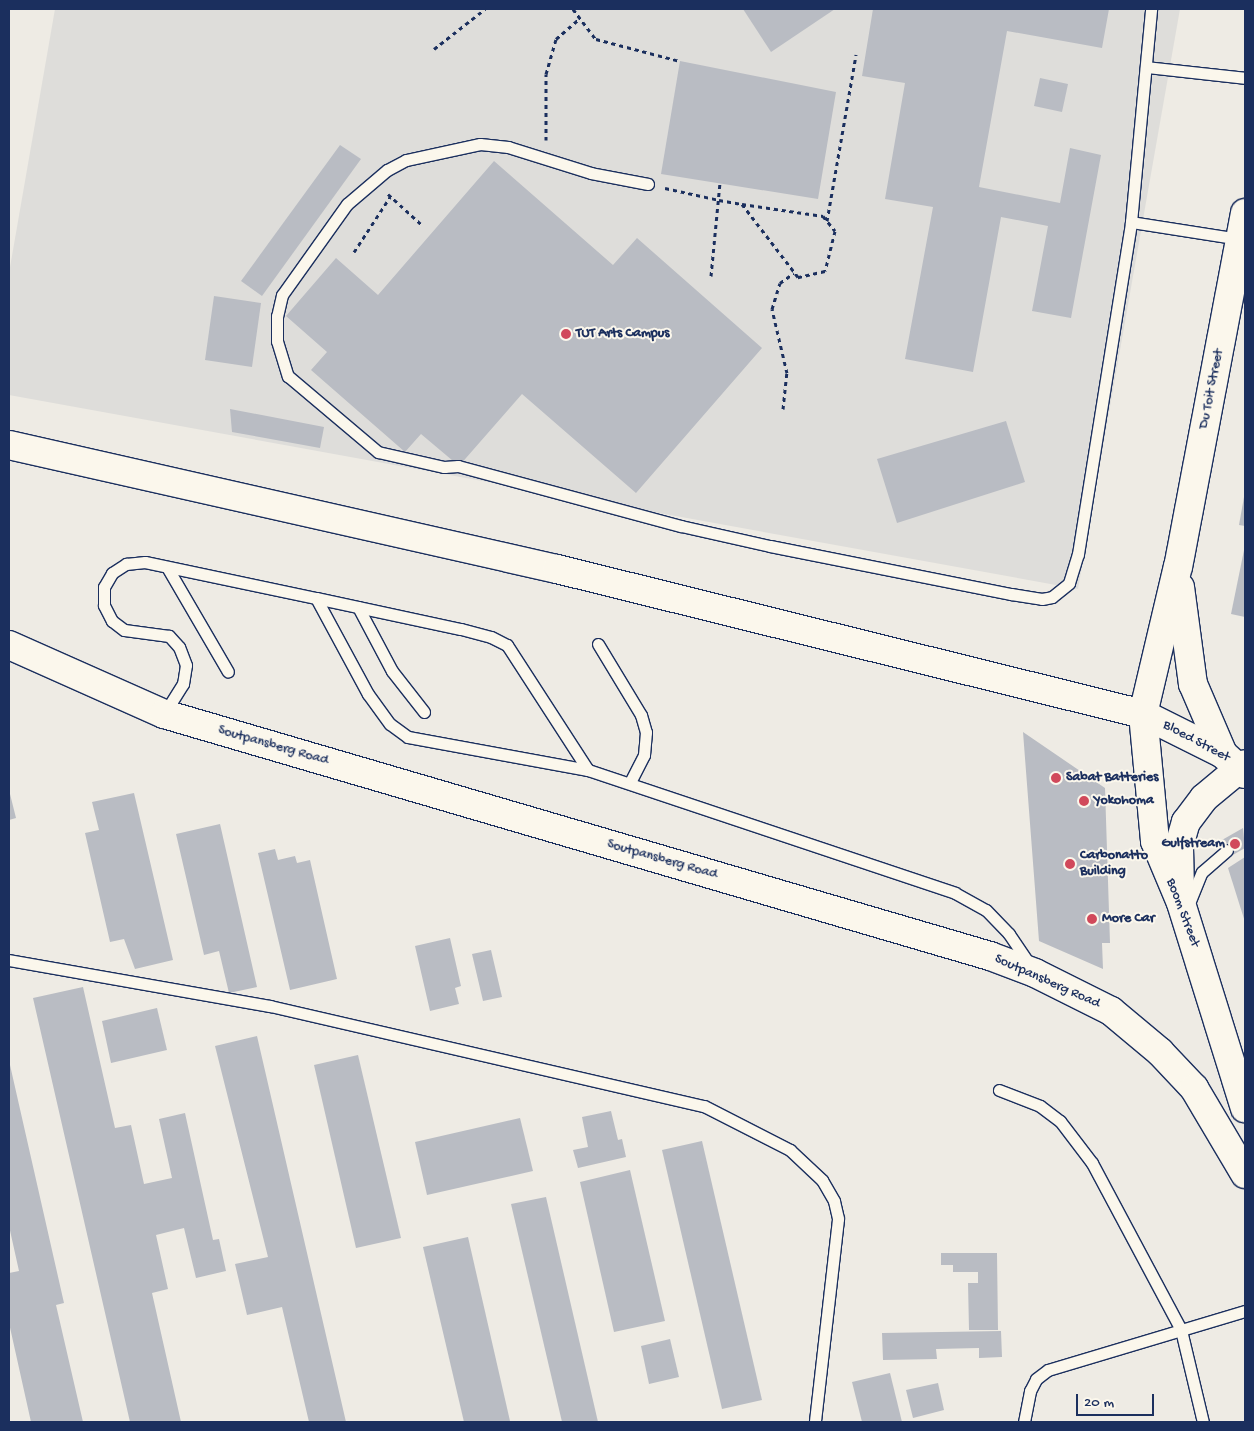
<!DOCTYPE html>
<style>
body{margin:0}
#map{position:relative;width:1254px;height:1431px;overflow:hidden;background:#eeebe4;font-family:"Gochi Hand",sans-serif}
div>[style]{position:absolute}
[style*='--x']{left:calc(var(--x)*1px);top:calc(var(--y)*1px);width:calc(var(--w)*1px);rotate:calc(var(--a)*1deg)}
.built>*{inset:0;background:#deddda}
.building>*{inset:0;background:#b9bcc3}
.path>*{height:3px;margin-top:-1.5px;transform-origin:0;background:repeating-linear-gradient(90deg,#1b2f5e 0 4px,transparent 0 8px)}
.roads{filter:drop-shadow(1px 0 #1b2f5e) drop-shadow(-1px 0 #1b2f5e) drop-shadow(0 1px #1b2f5e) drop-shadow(0 -1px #1b2f5e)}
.lane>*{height:11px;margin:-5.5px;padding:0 5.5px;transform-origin:5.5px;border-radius:5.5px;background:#fbf7ec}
.secondary>*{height:28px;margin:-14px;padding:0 14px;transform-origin:14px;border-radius:14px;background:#fbf7ec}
.dots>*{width:14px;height:14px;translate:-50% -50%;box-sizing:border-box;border:2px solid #fbf7ec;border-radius:50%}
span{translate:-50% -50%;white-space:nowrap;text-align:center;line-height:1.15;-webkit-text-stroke:4px #fbf7ec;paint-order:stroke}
.poi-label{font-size:14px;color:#1b2f5e;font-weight:700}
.left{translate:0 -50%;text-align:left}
.right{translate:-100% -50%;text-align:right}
.street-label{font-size:14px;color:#1b2f5e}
.frame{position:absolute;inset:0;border:10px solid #1b2f5e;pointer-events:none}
.scale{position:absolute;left:1076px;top:1394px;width:78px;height:22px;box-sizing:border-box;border:2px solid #1b2f5e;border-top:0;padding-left:6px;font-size:15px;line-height:18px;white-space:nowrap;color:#1b2f5e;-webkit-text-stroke:4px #fbf7ec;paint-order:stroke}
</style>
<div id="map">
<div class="built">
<i style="clip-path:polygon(55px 9px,1180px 9px,1078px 589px,9px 395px,9px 273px)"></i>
</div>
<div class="building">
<i style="clip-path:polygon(743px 9px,835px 9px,771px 52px)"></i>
<i style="clip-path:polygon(873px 9px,1109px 9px,1102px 48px,1007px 31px,979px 187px,1060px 203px,1070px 148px,1101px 155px,1071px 318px,1032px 311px,1048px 226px,1001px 217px,973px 372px,905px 359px,933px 207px,885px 199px,905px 83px,862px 76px)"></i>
<i style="clip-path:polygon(680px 61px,836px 92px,818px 199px,661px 174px)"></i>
<i style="clip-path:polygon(1040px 78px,1068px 84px,1062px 112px,1034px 106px)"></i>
<i style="clip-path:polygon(340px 145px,361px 159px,262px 296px,241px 281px)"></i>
<i style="clip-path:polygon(494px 161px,613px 265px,637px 238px,762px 348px,636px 493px,522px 394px,459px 466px,421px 434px,405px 452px,311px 370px,327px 352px,286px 316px,336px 258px,378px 295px)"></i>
<i style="clip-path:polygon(214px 296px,261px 303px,252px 367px,205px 360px)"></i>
<i style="clip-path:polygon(230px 409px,324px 427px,320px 448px,232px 432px)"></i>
<i style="clip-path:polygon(1006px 421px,1025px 482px,897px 523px,877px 459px)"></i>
<i style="clip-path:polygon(1244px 497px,1245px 497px,1245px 526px,1239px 525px)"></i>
<i style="clip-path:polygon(1244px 550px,1245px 550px,1245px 617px,1231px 614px)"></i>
<i style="clip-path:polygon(1023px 732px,1105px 788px,1110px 943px,1102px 943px,1103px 969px,1039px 941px)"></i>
<i style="clip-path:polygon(9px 790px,16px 818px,9px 820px)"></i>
<i style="clip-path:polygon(134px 793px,173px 960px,135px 969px,124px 939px,110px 942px,85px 833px,99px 830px,92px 802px)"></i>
<i style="clip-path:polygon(220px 824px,257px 987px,229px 993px,219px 951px,204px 955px,176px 834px)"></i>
<i style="clip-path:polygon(1243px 828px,1245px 848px,1231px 856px,1222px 840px)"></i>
<i style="clip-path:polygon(275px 849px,278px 860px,295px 856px,297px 863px,310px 860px,337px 979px,290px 990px,258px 853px)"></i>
<i style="clip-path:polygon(1245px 857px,1245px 922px,1228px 868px)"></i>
<i style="clip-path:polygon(450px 938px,461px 986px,455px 988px,459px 1004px,430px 1011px,415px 946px)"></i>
<i style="clip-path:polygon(491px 950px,502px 997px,483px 1001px,472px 954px)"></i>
<i style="clip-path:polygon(83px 987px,115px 1128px,131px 1125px,144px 1184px,172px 1178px,159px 1119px,185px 1113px,213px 1240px,219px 1239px,226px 1271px,196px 1278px,184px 1228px,156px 1235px,168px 1289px,152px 1293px,181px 1422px,130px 1422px,33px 998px)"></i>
<i style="clip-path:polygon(157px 1008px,167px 1050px,111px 1063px,102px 1021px)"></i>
<i style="clip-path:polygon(257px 1036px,346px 1422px,309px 1422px,282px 1307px,247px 1315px,235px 1264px,268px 1257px,215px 1046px)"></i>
<i style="clip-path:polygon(358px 1055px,401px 1238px,356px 1248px,314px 1065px)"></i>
<i style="clip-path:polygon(10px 1065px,64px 1303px,56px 1305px,83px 1422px,31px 1422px,9px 1323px,9px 1273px,19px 1271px,9px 1226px)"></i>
<i style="clip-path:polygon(611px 1111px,618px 1140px,622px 1139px,626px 1157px,578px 1168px,573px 1150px,588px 1147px,582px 1117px)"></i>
<i style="clip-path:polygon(520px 1118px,533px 1171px,427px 1195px,415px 1142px)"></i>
<i style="clip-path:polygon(702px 1141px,762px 1400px,722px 1409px,662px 1150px)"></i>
<i style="clip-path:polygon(630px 1170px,665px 1321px,614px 1332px,580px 1182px)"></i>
<i style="clip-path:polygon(546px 1197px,598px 1422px,562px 1422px,511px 1204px)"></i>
<i style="clip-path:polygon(468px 1237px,510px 1421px,504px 1422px,464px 1422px,423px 1247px)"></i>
<i style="clip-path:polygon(941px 1253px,997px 1253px,998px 1330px,969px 1330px,968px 1283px,978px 1283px,978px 1272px,953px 1272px,953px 1265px,941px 1265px)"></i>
<i style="clip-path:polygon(1001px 1331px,1002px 1357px,979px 1358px,979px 1348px,936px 1349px,937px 1359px,883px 1360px,882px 1333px)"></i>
<i style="clip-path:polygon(670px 1339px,679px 1377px,649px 1384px,641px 1346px)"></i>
<i style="clip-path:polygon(890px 1373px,902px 1422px,862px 1422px,852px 1382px)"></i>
<i style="clip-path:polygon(938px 1383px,944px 1410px,913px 1418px,906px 1390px)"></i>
</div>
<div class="path">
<i style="--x:573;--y:9;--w:38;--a:53"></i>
<i style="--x:596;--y:39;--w:87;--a:14.7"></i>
<i style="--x:434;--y:49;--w:65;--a:-38.1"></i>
<i style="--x:546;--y:140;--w:66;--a:-90"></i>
<i style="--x:546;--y:74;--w:36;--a:-74"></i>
<i style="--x:556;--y:39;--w:32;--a:-41"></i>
<i style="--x:665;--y:188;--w:55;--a:12.5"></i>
<i style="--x:719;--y:200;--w:23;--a:10"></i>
<i style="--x:742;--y:204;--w:82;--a:8.4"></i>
<i style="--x:823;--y:216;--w:19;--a:51"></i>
<i style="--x:835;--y:231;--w:41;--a:104"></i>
<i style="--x:825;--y:271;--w:28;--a:167"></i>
<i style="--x:798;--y:277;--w:92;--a:-127.5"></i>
<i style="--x:388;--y:194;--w:47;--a:42.4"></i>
<i style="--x:827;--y:221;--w:169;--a:-80.1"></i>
<i style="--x:354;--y:252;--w:66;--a:-56.8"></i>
<i style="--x:711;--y:276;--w:93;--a:-84.5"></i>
<i style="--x:783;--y:409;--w:36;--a:-84"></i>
<i style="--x:787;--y:373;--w:66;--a:-103.2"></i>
<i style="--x:772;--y:309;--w:27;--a:-73"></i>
<i style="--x:780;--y:283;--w:17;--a:-36"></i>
</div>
<div class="roads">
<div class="lane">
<i style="--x:1146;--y:67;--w:100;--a:6.3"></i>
<i style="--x:648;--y:184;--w:58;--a:-169.1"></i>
<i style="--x:591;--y:173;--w:87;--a:-162.6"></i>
<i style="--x:508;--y:147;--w:28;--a:-174"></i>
<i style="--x:480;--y:144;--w:76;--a:167.8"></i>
<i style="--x:406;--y:160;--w:21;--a:152"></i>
<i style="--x:387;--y:170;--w:52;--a:139.6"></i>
<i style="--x:347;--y:204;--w:112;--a:125.5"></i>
<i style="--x:282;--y:295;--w:22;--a:103"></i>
<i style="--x:277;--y:316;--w:25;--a:90"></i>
<i style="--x:277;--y:341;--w:37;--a:73"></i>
<i style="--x:288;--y:376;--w:118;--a:40.2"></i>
<i style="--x:378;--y:452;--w:68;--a:12.8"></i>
<i style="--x:444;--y:467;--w:14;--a:-4"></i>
<i style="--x:458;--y:466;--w:231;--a:15.1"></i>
<i style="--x:681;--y:526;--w:91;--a:12.7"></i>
<i style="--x:770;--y:546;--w:246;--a:11.3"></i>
<i style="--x:1011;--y:594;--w:31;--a:9"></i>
<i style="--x:1042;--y:599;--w:10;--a:-11"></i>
<i style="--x:1052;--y:597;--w:22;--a:-39"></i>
<i style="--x:1069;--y:583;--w:30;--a:-73"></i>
<i style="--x:1078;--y:554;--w:336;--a:-80.9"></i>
<i style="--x:1131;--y:222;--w:214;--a:-84.6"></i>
<i style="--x:1131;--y:222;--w:110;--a:8.9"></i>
<i style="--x:167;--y:567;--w:121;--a:59.8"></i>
<i style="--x:316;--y:598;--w:148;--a:12.1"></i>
<i style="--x:461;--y:629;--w:31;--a:15"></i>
<i style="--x:491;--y:637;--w:18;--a:27"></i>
<i style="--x:507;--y:645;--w:149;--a:57.1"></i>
<i style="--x:358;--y:607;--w:72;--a:62"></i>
<i style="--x:392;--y:671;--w:52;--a:52"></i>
<i style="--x:598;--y:644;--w:83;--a:58.8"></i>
<i style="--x:641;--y:715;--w:18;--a:74"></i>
<i style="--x:646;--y:732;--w:23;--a:95"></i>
<i style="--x:644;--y:755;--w:31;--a:117"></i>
<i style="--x:164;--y:714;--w:36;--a:-58"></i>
<i style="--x:183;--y:684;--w:19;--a:-81"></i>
<i style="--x:186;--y:665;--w:19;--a:-111"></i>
<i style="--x:179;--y:647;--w:15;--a:-132"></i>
<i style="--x:169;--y:636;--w:45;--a:-172.4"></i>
<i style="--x:124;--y:630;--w:15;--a:-143"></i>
<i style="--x:112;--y:621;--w:18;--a:-117"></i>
<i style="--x:104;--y:605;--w:18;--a:-90"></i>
<i style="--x:104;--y:587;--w:16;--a:-60"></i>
<i style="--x:112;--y:573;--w:17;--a:-33"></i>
<i style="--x:126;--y:564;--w:19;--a:-6"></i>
<i style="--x:145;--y:562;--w:175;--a:11.9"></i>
<i style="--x:316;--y:598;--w:109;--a:61.6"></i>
<i style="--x:368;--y:694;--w:37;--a:54"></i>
<i style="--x:390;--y:724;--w:22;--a:36"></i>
<i style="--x:408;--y:737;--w:183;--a:10.4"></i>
<i style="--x:588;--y:770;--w:387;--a:18.5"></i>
<i style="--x:955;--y:893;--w:35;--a:29"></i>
<i style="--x:986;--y:910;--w:33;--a:46"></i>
<i style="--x:1009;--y:934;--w:37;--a:56"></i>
<i style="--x:1190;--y:901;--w:31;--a:-68"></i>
<i style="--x:1202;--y:872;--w:33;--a:-41"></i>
<i style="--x:9;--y:960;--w:265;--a:10"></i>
<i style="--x:270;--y:1006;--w:445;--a:13"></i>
<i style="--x:704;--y:1106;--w:97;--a:27.1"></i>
<i style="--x:790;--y:1150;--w:44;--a:43.2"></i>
<i style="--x:822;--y:1180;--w:24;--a:60"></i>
<i style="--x:834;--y:1201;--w:18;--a:77"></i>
<i style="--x:838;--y:1219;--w:204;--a:96.5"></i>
<i style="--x:999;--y:1090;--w:44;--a:21.3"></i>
<i style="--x:1040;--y:1106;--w:25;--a:37"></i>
<i style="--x:1060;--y:1121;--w:53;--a:52.7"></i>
<i style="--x:1092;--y:1163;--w:189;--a:61.9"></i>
<i style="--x:1181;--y:1330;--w:95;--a:76.6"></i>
<i style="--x:1024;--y:1422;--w:32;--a:-79"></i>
<i style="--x:1030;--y:1391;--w:13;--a:-63"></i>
<i style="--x:1036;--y:1379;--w:15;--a:-37"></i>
<i style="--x:1048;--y:1370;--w:206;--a:-16.7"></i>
</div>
<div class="secondary">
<i style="--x:1245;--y:213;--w:359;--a:100.7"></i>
<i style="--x:1178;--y:566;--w:152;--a:103.3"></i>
<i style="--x:1143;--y:714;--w:128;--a:84.6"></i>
<i style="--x:1155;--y:841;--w:67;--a:67.2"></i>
<i style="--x:1181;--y:903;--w:215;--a:72.7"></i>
<i style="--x:9;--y:445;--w:562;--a:12.75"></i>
<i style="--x:557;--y:569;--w:604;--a:13.9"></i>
<i style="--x:1143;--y:714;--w:89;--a:26.6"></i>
<i style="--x:1223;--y:754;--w:30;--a:42"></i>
<i style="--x:1180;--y:587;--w:98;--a:82.4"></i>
<i style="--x:1193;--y:684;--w:76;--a:66.8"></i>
<i style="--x:9;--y:645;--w:170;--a:24"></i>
<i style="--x:164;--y:714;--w:861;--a:16.33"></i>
<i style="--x:990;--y:956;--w:48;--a:20.7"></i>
<i style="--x:1035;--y:973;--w:85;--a:26.6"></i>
<i style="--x:1111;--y:1011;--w:64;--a:39.9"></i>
<i style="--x:1160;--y:1052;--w:50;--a:46.6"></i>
<i style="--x:1194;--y:1088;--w:100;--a:59.3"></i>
<i style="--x:1180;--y:891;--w:45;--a:-91.3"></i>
<i style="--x:1179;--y:846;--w:25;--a:-74"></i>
<i style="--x:1186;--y:822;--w:30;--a:-53"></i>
<i style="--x:1204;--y:798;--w:53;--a:-39.7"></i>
</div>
</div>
<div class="dots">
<i style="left:566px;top:334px;background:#d1495b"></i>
<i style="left:1056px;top:778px;background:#d1495b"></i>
<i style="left:1084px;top:801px;background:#d1495b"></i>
<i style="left:1235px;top:844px;background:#d1495b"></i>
<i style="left:1070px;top:864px;background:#d1495b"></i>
<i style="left:1092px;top:919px;background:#d1495b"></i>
</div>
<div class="poi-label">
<span class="left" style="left:576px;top:334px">TUT Arts Campus</span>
<span class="left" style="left:1066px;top:778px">Sabat Batteries</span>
<span class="left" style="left:1094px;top:801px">Yokohoma</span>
<span class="right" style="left:1225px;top:844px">Gulfstream</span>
<span class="left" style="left:1080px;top:864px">Carbonatto<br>Building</span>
<span class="left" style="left:1102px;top:919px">More Car</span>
</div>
<div class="street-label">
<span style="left:1212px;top:389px;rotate:-79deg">Du Toit Street</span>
<span style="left:1196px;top:742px;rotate:28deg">Bloed Street</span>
<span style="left:273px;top:746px;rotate:16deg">Soutpansberg Road</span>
<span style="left:662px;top:860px;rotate:16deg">Soutpansberg Road</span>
<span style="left:1182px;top:913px;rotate:69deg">Boom Street</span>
<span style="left:1047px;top:982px;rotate:24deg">Soutpansberg Road</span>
</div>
<div class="frame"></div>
<div class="scale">20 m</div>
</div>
